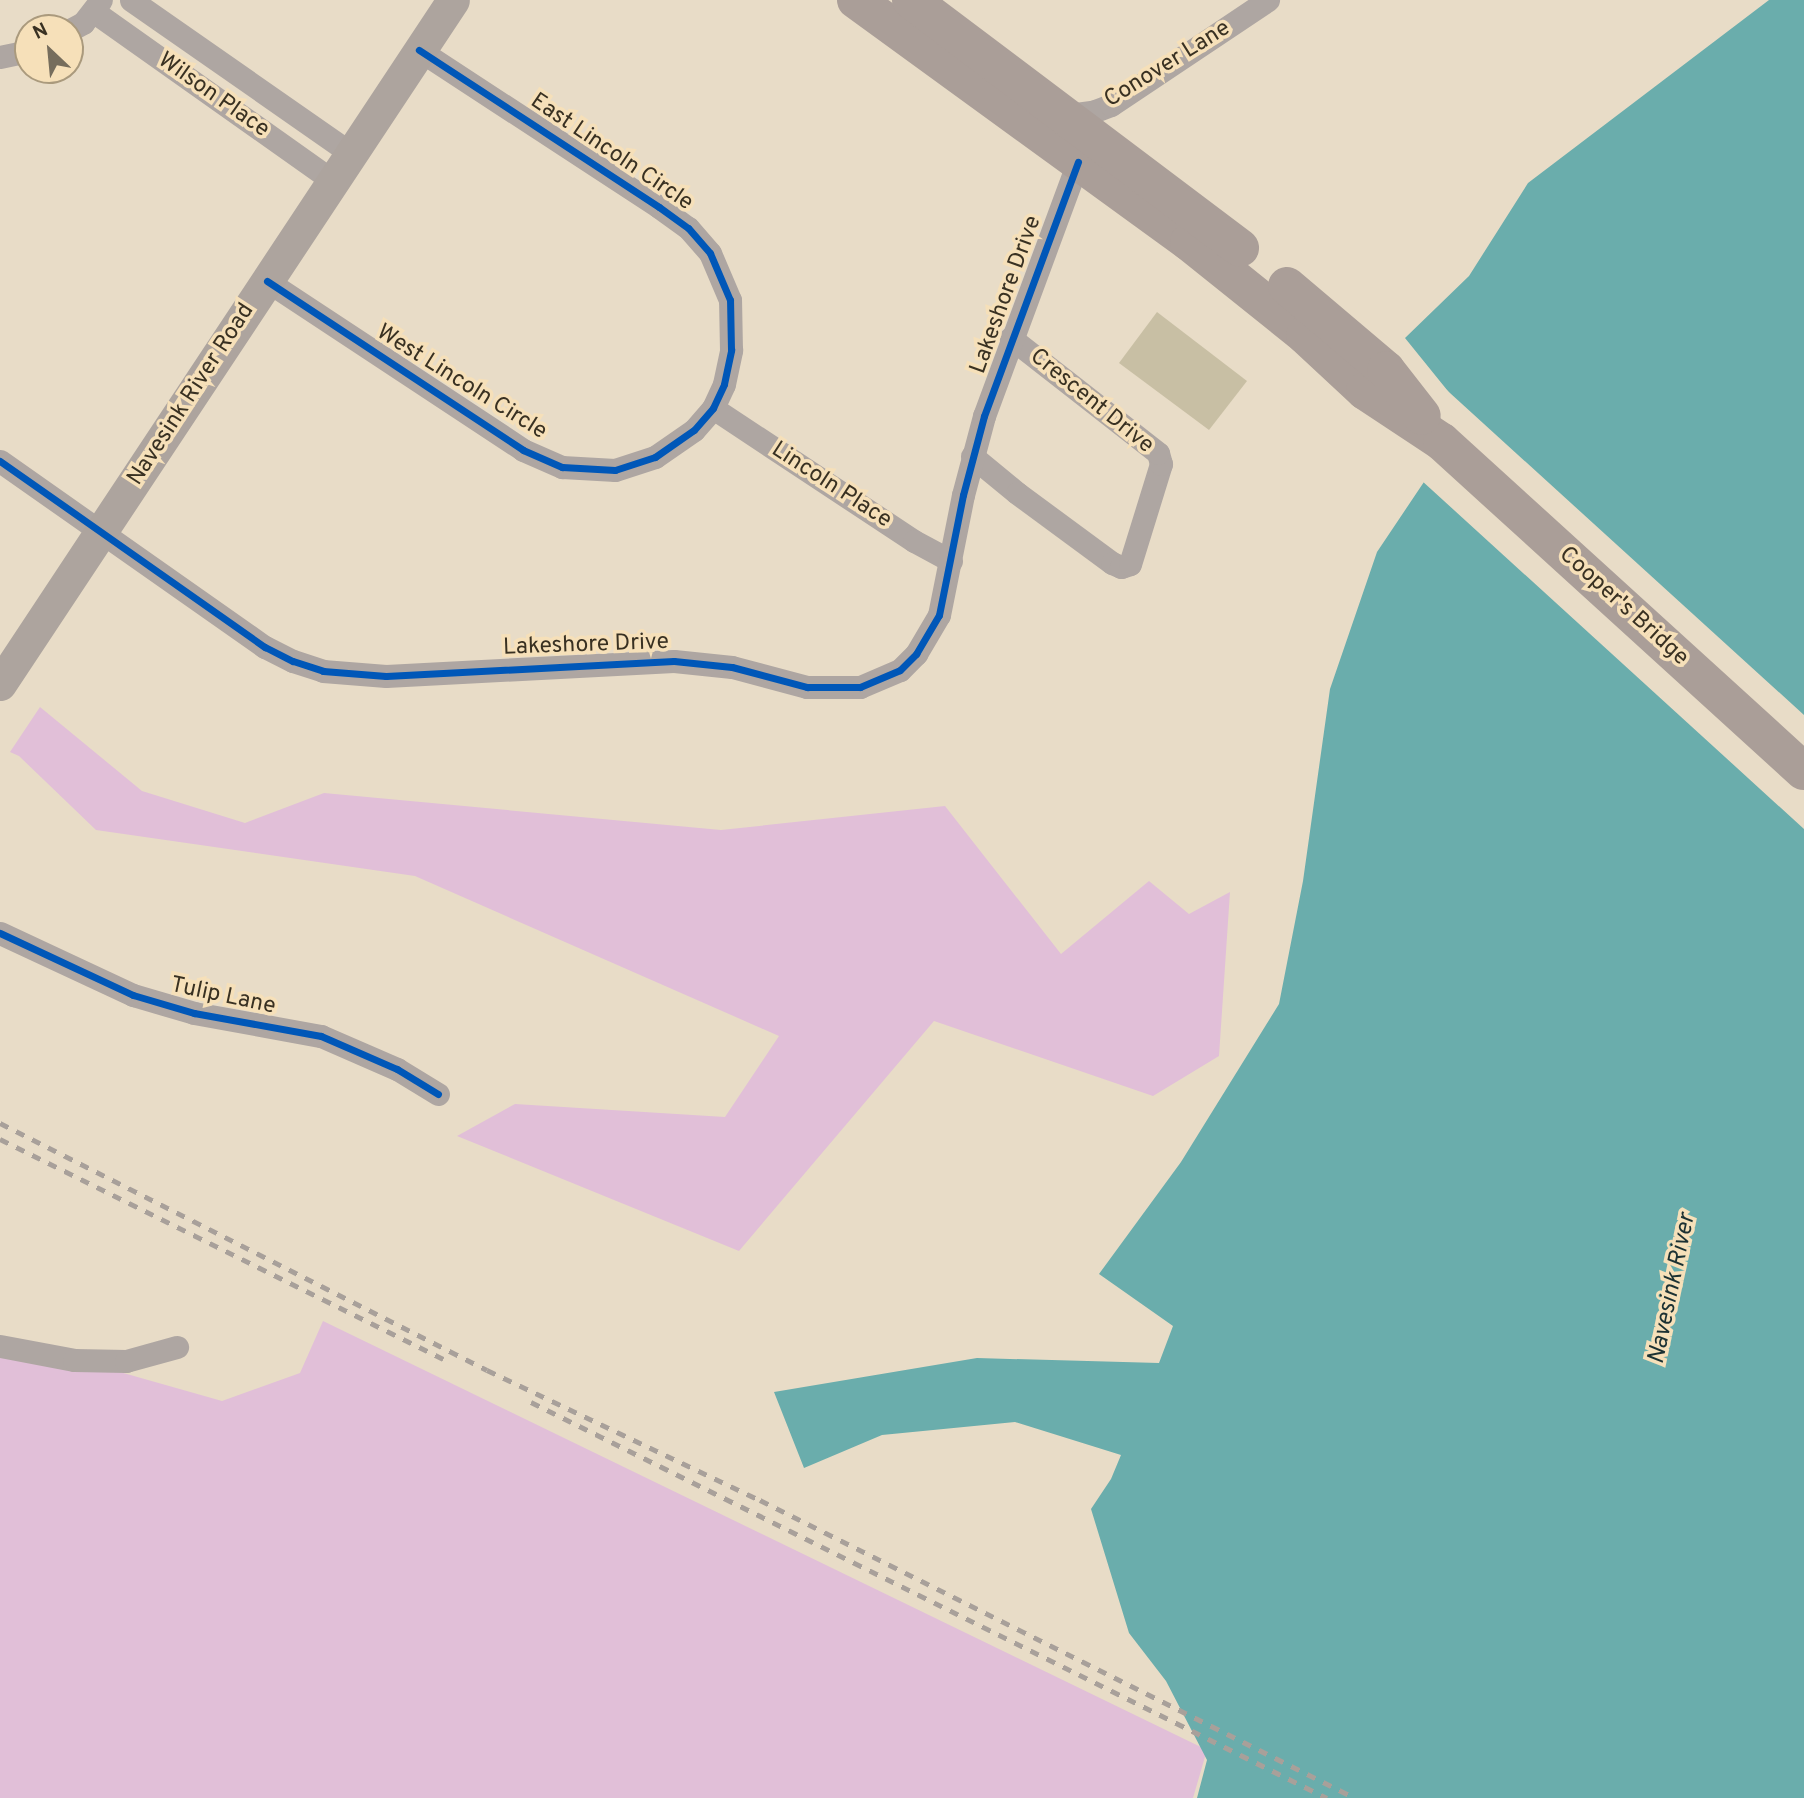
<!DOCTYPE html>
<style>
body{margin:0}
#map{position:relative;width:1804px;height:1798px;overflow:hidden;background:#e8dcc7;font-family:Overpass,sans-serif}
div>[style]{position:absolute}
[style*='--x']{left:calc(var(--x)*1px);top:calc(var(--y)*1px);width:calc(var(--w)*1px);rotate:calc(var(--a)*1deg)}
.green>*{inset:0;background:#e1bfd8}
.water>*{inset:0;background:#6aadac}
.pier>*{inset:0;background:#e8dcc7}
.building>*{inset:0;background:#c8bfa4}
.minor>*{height:23px;margin:-11.5px;padding:0 11.5px;transform-origin:11.5px;border-radius:11.5px;background:#aea6a2}
.secondary>*{height:33px;margin:-16.5px;padding:0 16.5px;transform-origin:16.5px;border-radius:16.5px;background:#ada49e}
.trunk>*{height:38px;margin:-19px;padding:0 19px;transform-origin:19px;border-radius:19px;background:#aa9e98}
.rail>*{height:5px;margin-top:-2.5px;transform-origin:0;background:repeating-linear-gradient(90deg,#a8a09a 0 9px,transparent 0 18px)}
.cycleway>*{height:7px;margin:-3.5px;padding:0 3.5px;transform-origin:3.5px;border-radius:3.5px;background:#0057b8}
span{translate:-50% -50%;white-space:nowrap;text-align:center;line-height:1.15;-webkit-text-stroke:7px #f6e0b9;paint-order:stroke}
.street-label{font-size:23px;color:#393122}
.water-label{font-size:24px;color:#1b3133;font-style:italic}
.north{position:absolute;left:14px;top:14px;width:70px;height:70px;box-sizing:border-box;background:#f6e0b9;border:2px solid #aa9a7d;border-radius:50%;rotate:334deg;font-size:19px;font-weight:700;line-height:28px;text-align:center;color:#393122}
.north::after{content:'';display:block;margin:auto;width:24px;height:32px;background:#766d5c;clip-path:polygon(50% 0,100% 100%,50% 72%,0 100%)}
</style>
<div id="map">
<div class="green">
<i style="clip-path:polygon(40px 707px,142px 791px,245px 823px,324px 793px,721px 830px,945px 806px,1061px 954px,1149px 881px,1189px 914px,1230px 892px,1219px 1056px,1153px 1096px,934px 1021px,739px 1251px,457px 1136px,515px 1104px,725px 1117px,779px 1036px,415px 876px,96px 830px,19px 756px,10px 752px)"></i>
<i style="clip-path:polygon(323px 1321px,1207px 1750px,1193px 1798px,0 1798px,0 1338px,222px 1401px,300px 1373px)"></i>
</div>
<div class="water">
<i style="clip-path:polygon(1769px 0,1804px 0,1804px 1798px,1197px 1798px,1207px 1760px,1166px 1681px,1129px 1633px,1091px 1509px,1111px 1479px,1121px 1455px,1015px 1422px,882px 1435px,804px 1468px,774px 1392px,977px 1358px,1159px 1363px,1173px 1326px,1099px 1274px,1181px 1162px,1279px 1004px,1303px 881px,1330px 689px,1377px 552px,1434px 467px,1460px 406px,1405px 338px,1469px 276px,1528px 183px)"></i>
</div>
<div class="pier">
<i style="clip-path:polygon(1439px 383px,1804px 715px,1804px 829px,1421px 480px,1431px 466px,1456px 406px)"></i>
</div>
<div class="building">
<i style="clip-path:polygon(1157px 312px,1247px 381px,1209px 430px,1119px 363px)"></i>
</div>
<div class="minor">
<i style="--x:131;--y:0;--w:267;--a:34.9"></i>
<i style="--x:93;--y:11;--w:293;--a:35.3"></i>
<i style="--x:70;--y:30;--w:15;--a:-28"></i>
<i style="--x:83;--y:23;--w:29;--a:-52"></i>
<i style="--x:0;--y:57;--w:29;--a:-12"></i>
<i style="--x:1061;--y:116;--w:34;--a:-8"></i>
<i style="--x:1095;--y:111;--w:17;--a:-21"></i>
<i style="--x:1111;--y:105;--w:189;--a:-33.8"></i>
<i style="--x:267;--y:281;--w:307;--a:33.4"></i>
<i style="--x:523;--y:450;--w:43;--a:23.6"></i>
<i style="--x:562;--y:467;--w:53;--a:3.2"></i>
<i style="--x:615;--y:470;--w:42;--a:-18"></i>
<i style="--x:655;--y:457;--w:47;--a:-34.7"></i>
<i style="--x:694;--y:430;--w:29;--a:-49"></i>
<i style="--x:713;--y:408;--w:26;--a:-65"></i>
<i style="--x:724;--y:384;--w:35;--a:-78"></i>
<i style="--x:731;--y:350;--w:50;--a:-91.1"></i>
<i style="--x:730;--y:300;--w:51;--a:-113.1"></i>
<i style="--x:710;--y:253;--w:33;--a:-131"></i>
<i style="--x:688;--y:228;--w:36;--a:-144"></i>
<i style="--x:659;--y:207;--w:287;--a:-146.8"></i>
<i style="--x:713;--y:408;--w:241;--a:33.5"></i>
<i style="--x:914;--y:541;--w:42;--a:28.4"></i>
<i style="--x:972;--y:456;--w:58;--a:39.4"></i>
<i style="--x:1017;--y:493;--w:118;--a:36.4"></i>
<i style="--x:1112;--y:563;--w:10;--a:24"></i>
<i style="--x:1121;--y:567;--w:9;--a:-18"></i>
<i style="--x:1130;--y:564;--w:105;--a:-72.8"></i>
<i style="--x:1161;--y:464;--w:11;--a:-105"></i>
<i style="--x:1158;--y:453;--w:187;--a:-142"></i>
<i style="--x:0;--y:461;--w:324;--a:35.1"></i>
<i style="--x:265;--y:647;--w:31;--a:27"></i>
<i style="--x:293;--y:661;--w:32;--a:18"></i>
<i style="--x:323;--y:671;--w:63;--a:4.5"></i>
<i style="--x:386;--y:676;--w:288;--a:-3"></i>
<i style="--x:674;--y:661;--w:58;--a:5.9"></i>
<i style="--x:732;--y:667;--w:78;--a:14.9"></i>
<i style="--x:807;--y:687;--w:53;--a:0"></i>
<i style="--x:860;--y:687;--w:43;--a:-23"></i>
<i style="--x:900;--y:670;--w:23;--a:-45"></i>
<i style="--x:916;--y:654;--w:45;--a:-59.5"></i>
<i style="--x:939;--y:615;--w:122;--a:-78.7"></i>
<i style="--x:963;--y:495;--w:82;--a:-75.1"></i>
<i style="--x:984;--y:416;--w:271;--a:-69.7"></i>
<i style="--x:0;--y:933;--w:147;--a:25"></i>
<i style="--x:133;--y:995;--w:64;--a:16.4"></i>
<i style="--x:194;--y:1013;--w:129;--a:10.3"></i>
<i style="--x:321;--y:1036;--w:83;--a:23.5"></i>
<i style="--x:397;--y:1069;--w:48;--a:31.4"></i>
<i style="--x:0;--y:1346;--w:75;--a:10.7"></i>
<i style="--x:74;--y:1360;--w:52;--a:1.1"></i>
<i style="--x:126;--y:1361;--w:53;--a:-15.4"></i>
</div>
<div class="secondary">
<i style="--x:0;--y:684;--w:820;--a:-56.48"></i>
</div>
<div class="trunk">
<i style="--x:856;--y:0;--w:412;--a:36"></i>
<i style="--x:1189;--y:242;--w:149;--a:38.7"></i>
<i style="--x:1305;--y:335;--w:82;--a:43"></i>
<i style="--x:1365;--y:391;--w:92;--a:33.5"></i>
<i style="--x:1442;--y:442;--w:489;--a:42.3"></i>
<i style="--x:911;--y:0;--w:412;--a:37"></i>
<i style="--x:1287;--y:286;--w:130;--a:40.3"></i>
<i style="--x:1386;--y:370;--w:58;--a:52"></i>
</div>
<div class="rail">
<i style="--x:0;--y:1123;--w:546;--a:26.89"></i>
<i style="--x:487;--y:1370;--w:302;--a:25.5"></i>
<i style="--x:760;--y:1500;--w:665;--a:26.6"></i>
<i style="--x:0;--y:1139;--w:495;--a:26.4"></i>
<i style="--x:531;--y:1402;--w:889;--a:26.45"></i>
</div>
<div class="cycleway">
<i style="--x:267;--y:281;--w:307;--a:33.4"></i>
<i style="--x:523;--y:450;--w:43;--a:23.6"></i>
<i style="--x:562;--y:467;--w:53;--a:3.2"></i>
<i style="--x:615;--y:470;--w:42;--a:-18"></i>
<i style="--x:655;--y:457;--w:47;--a:-34.7"></i>
<i style="--x:694;--y:430;--w:29;--a:-49"></i>
<i style="--x:713;--y:408;--w:26;--a:-65"></i>
<i style="--x:724;--y:384;--w:35;--a:-78"></i>
<i style="--x:731;--y:350;--w:50;--a:-91.1"></i>
<i style="--x:730;--y:300;--w:51;--a:-113.1"></i>
<i style="--x:710;--y:253;--w:33;--a:-131"></i>
<i style="--x:688;--y:228;--w:36;--a:-144"></i>
<i style="--x:659;--y:207;--w:287;--a:-146.8"></i>
<i style="--x:0;--y:461;--w:324;--a:35.1"></i>
<i style="--x:265;--y:647;--w:31;--a:27"></i>
<i style="--x:293;--y:661;--w:32;--a:18"></i>
<i style="--x:323;--y:671;--w:63;--a:4.5"></i>
<i style="--x:386;--y:676;--w:288;--a:-3"></i>
<i style="--x:674;--y:661;--w:58;--a:5.9"></i>
<i style="--x:732;--y:667;--w:78;--a:14.9"></i>
<i style="--x:807;--y:687;--w:53;--a:0"></i>
<i style="--x:860;--y:687;--w:43;--a:-23"></i>
<i style="--x:900;--y:670;--w:23;--a:-45"></i>
<i style="--x:916;--y:654;--w:45;--a:-59.5"></i>
<i style="--x:939;--y:615;--w:122;--a:-78.7"></i>
<i style="--x:963;--y:495;--w:82;--a:-75.1"></i>
<i style="--x:984;--y:416;--w:271;--a:-69.7"></i>
<i style="--x:0;--y:933;--w:147;--a:25"></i>
<i style="--x:133;--y:995;--w:64;--a:16.4"></i>
<i style="--x:194;--y:1013;--w:129;--a:10.3"></i>
<i style="--x:321;--y:1036;--w:83;--a:23.5"></i>
<i style="--x:397;--y:1069;--w:48;--a:31.4"></i>
</div>
<div class="street-label">
<span style="left:1168px;top:65px;rotate:-32deg">Conover Lane</span>
<span style="left:213px;top:96px;rotate:35deg">Wilson Place</span>
<span style="left:611px;top:153px;rotate:34deg">East Lincoln Circle</span>
<span style="left:1007px;top:295px;rotate:-70deg">Lakeshore Drive</span>
<span style="left:461px;top:383px;rotate:32deg">West Lincoln Circle</span>
<span style="left:192px;top:395px;rotate:-57deg">Navesink River Road</span>
<span style="left:1091px;top:402px;rotate:39deg">Crescent Drive</span>
<span style="left:831px;top:486px;rotate:33deg">Lincoln Place</span>
<span style="left:1623px;top:607px;rotate:42deg">Cooper's Bridge</span>
<span style="left:586px;top:646px;rotate:-2deg">Lakeshore Drive</span>
<span style="left:223px;top:997px;rotate:12deg">Tulip Lane</span>
</div>
<div class="water-label">
<span style="left:1673px;top:1289px;rotate:-78deg">Navesink River</span>
</div>
<div class="north">N</div>
</div>
